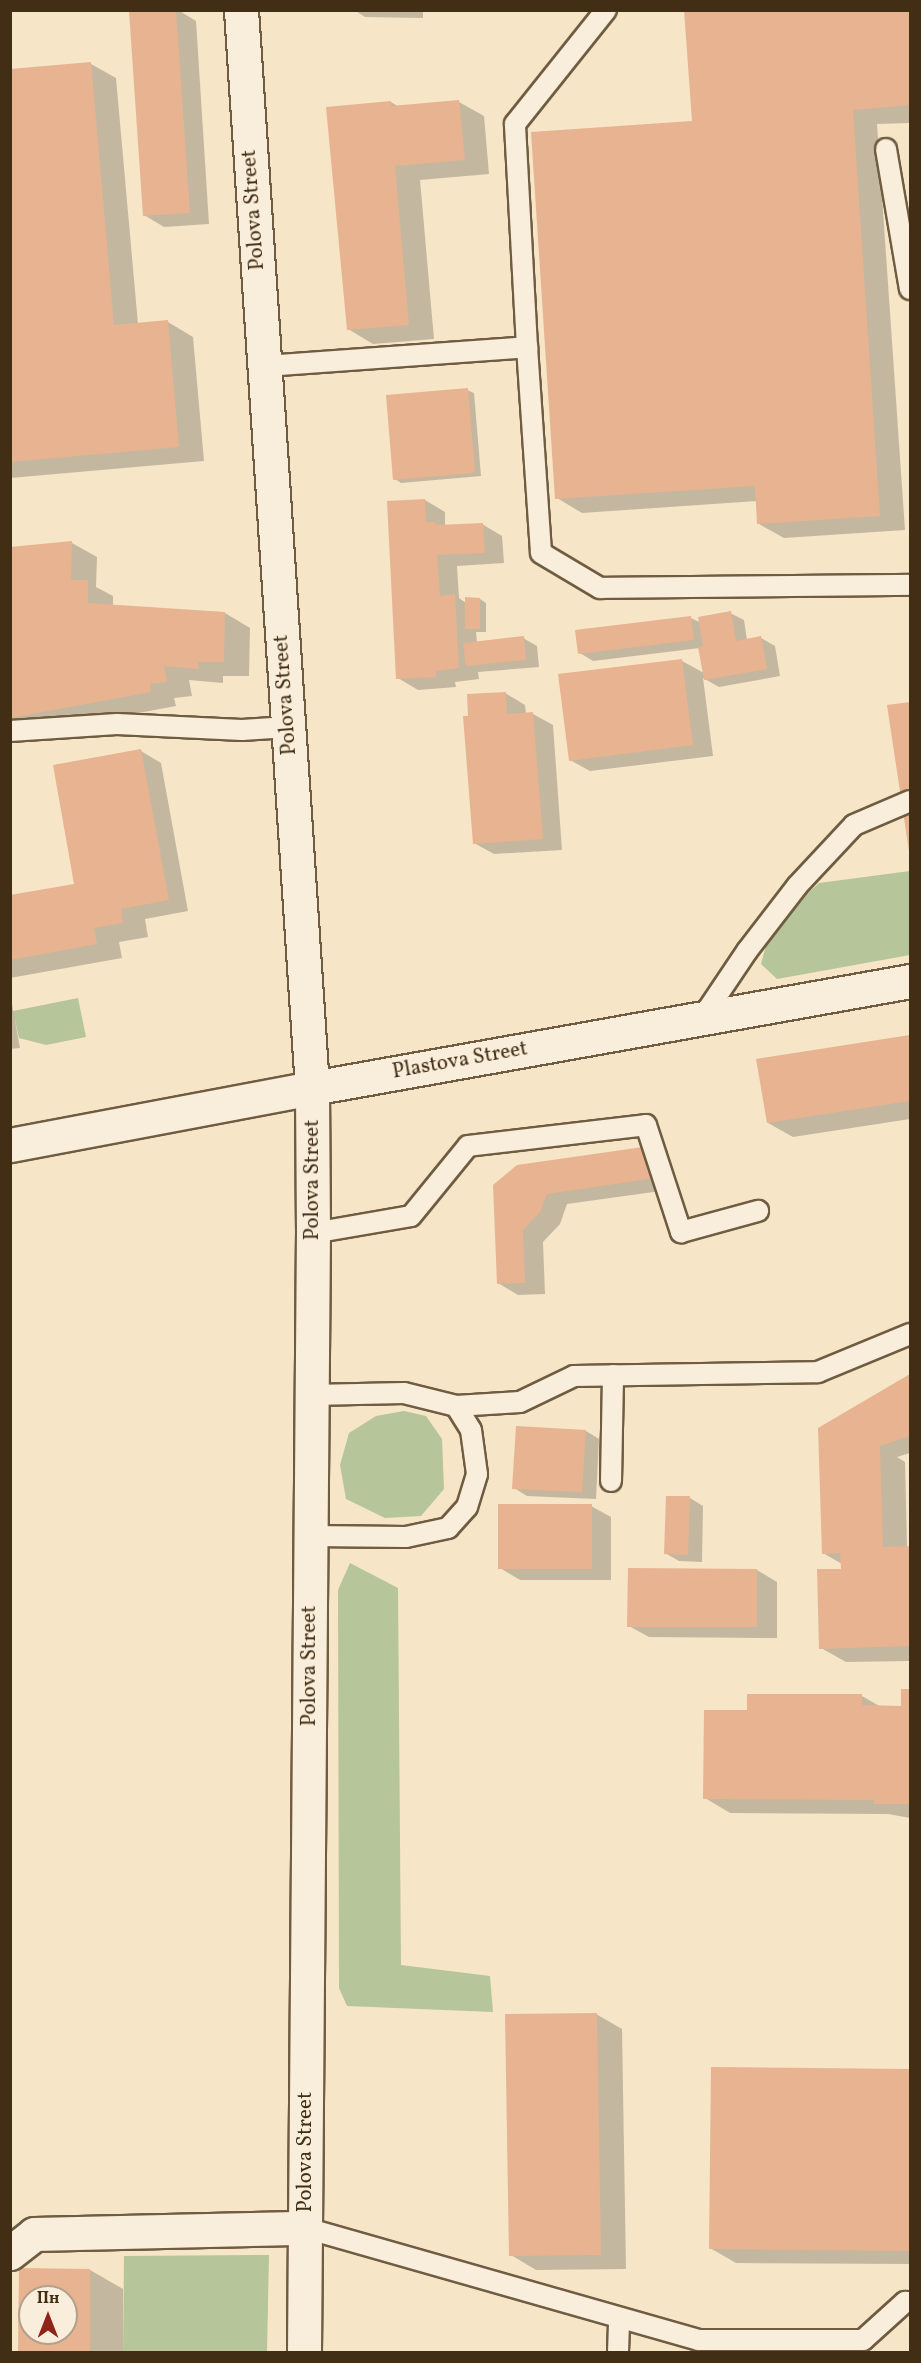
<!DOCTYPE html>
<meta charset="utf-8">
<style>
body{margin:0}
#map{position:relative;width:921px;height:2363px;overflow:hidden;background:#f6e5c7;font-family:Vollkorn,serif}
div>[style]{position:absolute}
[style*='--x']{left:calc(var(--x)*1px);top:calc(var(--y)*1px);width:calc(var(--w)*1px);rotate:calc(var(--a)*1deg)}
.green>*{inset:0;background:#b6c69a}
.shadow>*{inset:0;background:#0003}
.building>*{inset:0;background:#e8b390}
.roads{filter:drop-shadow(2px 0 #6f5c41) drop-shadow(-2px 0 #6f5c41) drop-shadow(0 2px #6f5c41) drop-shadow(0 -2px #6f5c41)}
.service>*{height:20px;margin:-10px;padding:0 10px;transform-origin:10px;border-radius:10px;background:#f9eedb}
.minor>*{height:33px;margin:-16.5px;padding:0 16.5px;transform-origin:16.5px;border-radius:16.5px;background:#f9eedb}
.tertiary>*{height:33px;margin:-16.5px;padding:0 16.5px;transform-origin:16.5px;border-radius:16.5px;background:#f9eedb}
.secondary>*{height:33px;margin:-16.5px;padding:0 16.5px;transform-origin:16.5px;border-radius:16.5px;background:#f9eedb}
span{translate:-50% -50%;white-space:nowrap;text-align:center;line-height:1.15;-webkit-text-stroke:5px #f9eedb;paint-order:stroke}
.street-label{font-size:21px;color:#422e14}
.frame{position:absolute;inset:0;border:12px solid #422e14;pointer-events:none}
.north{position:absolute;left:18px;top:2285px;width:60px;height:60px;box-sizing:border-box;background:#f9eedb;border:2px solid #b0a18b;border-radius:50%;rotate:0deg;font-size:16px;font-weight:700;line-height:24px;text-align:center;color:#422e14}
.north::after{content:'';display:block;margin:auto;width:21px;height:27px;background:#8f2418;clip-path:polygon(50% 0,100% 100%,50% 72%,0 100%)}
</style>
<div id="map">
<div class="green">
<i style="clip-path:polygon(910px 871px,910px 955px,777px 979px,761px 964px,767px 942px,792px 907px,819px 883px)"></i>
<i style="clip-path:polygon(78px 998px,86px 1037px,46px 1045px,19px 1038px,13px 1011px)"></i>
<i style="clip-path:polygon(404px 1411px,426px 1416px,442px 1439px,444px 1489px,421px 1516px,385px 1518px,346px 1499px,340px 1465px,349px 1433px,376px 1416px)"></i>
<i style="clip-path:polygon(350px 1563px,398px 1588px,401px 1965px,490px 1976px,493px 2012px,347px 2006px,339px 1988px,338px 1590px)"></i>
<i style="clip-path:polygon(269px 2255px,267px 2352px,123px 2352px,124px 2256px)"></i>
</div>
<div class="shadow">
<i style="clip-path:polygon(156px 10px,178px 10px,196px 21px,209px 224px,164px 227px,144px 215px)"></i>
<i style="clip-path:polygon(354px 10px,423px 10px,423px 18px,365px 17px)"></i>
<i style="clip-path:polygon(686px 10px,910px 10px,910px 123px,877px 124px,905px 530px,784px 538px,759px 524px,757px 501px,582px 513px,557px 498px,694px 122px)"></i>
<i style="clip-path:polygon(91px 64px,116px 78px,138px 324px,168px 322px,193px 337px,204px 461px,10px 478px,10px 71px)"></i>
<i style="clip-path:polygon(391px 102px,399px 107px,459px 102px,484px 116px,489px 174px,420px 180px,434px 339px,373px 344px,348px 329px)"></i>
<i style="clip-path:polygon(467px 390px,474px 393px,481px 476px,401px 483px,395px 479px)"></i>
<i style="clip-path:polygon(425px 500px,445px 512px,445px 526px,482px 524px,502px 536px,504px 563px,457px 566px,459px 598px,466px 603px,480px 599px,486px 603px,486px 632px,476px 632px,477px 643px,523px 638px,537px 646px,539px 667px,478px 672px,479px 679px,455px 682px,456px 687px,418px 690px,398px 678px)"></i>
<i style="clip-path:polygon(72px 543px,97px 557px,96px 587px,113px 596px,113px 606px,225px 613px,250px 628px,249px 676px,223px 676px,223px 683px,189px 680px,192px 696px,174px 698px,176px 706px,32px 733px,10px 721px,10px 548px)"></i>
<i style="clip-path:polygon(730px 613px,744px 620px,747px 640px,761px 638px,775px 646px,780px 676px,719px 687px,703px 678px,713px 756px,590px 771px,570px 760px,682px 661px,704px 673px,700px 648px,593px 661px,580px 653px,691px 618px,701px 623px)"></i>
<i style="clip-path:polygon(505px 693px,525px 705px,526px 714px,533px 714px,553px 725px,562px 850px,494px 854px,474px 843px,470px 717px)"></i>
<i style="clip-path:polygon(910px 703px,910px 850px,889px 707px)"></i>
<i style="clip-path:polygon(141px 751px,161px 763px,188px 911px,145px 919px,148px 937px,119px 942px,122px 958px,10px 978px,10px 897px,76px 885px)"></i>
<i style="clip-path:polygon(10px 993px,20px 1048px,10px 1049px)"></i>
<i style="clip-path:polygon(910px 1036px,910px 1119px,793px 1137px,768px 1123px,758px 1060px)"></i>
<i style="clip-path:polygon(650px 1147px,670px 1159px,675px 1189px,567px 1204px,560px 1224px,543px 1242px,545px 1294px,518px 1295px,498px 1283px,495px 1186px)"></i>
<i style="clip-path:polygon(910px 1376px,910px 1453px,897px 1457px,905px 1462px,907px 1547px,910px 1547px,910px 1661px,846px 1662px,821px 1648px,842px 1570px,842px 1564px,823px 1553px,820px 1429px)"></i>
<i style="clip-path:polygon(586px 1431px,599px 1439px,596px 1499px,527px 1496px,514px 1488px)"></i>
<i style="clip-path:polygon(690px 1498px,703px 1506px,702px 1562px,679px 1561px,665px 1553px)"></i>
<i style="clip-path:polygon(591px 1506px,611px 1517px,611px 1580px,520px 1580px,500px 1568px)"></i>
<i style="clip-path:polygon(757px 1570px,777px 1582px,777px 1638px,649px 1637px,629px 1626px)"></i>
<i style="clip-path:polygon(902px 1691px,910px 1691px,910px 1818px,888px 1814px,730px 1813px,705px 1798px,748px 1712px,862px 1696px,881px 1707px,902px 1707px)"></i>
<i style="clip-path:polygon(596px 2014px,622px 2029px,626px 2269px,536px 2270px,511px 2255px)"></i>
<i style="clip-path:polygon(712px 2069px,910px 2071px,910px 2264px,736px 2263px,710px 2248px)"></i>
<i style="clip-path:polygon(evenodd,20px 2270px,90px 2270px,123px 2289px,123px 2352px,20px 2352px,20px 2270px,30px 2297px,66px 2297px,66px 2333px,30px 2333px,30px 2297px)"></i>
</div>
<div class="building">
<i style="clip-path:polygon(176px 10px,190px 213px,143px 216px,129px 11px)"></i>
<i style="clip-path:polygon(684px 10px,910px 10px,910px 105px,853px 110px,880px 516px,757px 524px,755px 486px,555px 499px,531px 132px,692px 121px)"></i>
<i style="clip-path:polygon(91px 62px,114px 325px,168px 320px,179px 447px,10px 462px,10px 69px)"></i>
<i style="clip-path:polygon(459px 100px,465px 160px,395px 166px,409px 325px,347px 330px,326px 107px,391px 101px,391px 106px)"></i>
<i style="clip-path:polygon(468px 388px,475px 473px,393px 480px,386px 395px)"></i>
<i style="clip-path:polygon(425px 499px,426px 522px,435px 522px,436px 525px,483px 523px,485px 553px,437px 555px,440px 596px,455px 594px,459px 668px,436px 671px,436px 677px,396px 679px,387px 501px)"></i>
<i style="clip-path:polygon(72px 541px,71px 580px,88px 580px,88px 603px,225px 612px,224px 662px,198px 662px,198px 669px,164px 666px,167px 682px,150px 684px,151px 692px,10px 718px,10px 547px)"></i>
<i style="clip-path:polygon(465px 597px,480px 598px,480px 629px,465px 629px)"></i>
<i style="clip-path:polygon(731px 611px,736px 641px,761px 636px,767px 669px,704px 680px,698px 647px,703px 646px,698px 617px)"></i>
<i style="clip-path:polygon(691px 616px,694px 640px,578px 654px,575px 630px)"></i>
<i style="clip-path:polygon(524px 636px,526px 660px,466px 666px,463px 643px)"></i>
<i style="clip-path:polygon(682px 659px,693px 745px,569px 761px,558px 674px)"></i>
<i style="clip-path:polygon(506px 692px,507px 714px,533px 712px,543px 839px,473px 844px,463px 716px,468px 716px,467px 694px)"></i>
<i style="clip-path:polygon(910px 702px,910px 851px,909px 851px,887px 705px)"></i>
<i style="clip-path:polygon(141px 749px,169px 900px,121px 909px,123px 923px,94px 928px,97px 944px,10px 960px,10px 895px,74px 884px,53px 765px)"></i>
<i style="clip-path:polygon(910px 1035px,910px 1101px,767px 1123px,756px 1059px)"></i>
<i style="clip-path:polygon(650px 1146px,655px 1178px,547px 1194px,540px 1212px,523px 1230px,525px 1283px,497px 1284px,493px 1185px,517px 1165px)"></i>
<i style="clip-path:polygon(910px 1374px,910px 1436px,880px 1446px,883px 1547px,910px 1546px,910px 1646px,819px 1649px,817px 1569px,841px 1569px,840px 1553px,822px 1554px,818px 1428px)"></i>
<i style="clip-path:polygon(516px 1426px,586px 1430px,582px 1492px,512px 1489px)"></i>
<i style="clip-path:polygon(666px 1496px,690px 1496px,688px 1555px,664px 1554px)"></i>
<i style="clip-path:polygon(498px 1504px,592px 1504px,592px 1569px,498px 1569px)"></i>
<i style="clip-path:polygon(628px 1568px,757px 1569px,757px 1627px,627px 1627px)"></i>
<i style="clip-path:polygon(901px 1689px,910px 1689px,910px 1804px,874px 1804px,874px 1800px,862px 1800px,703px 1799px,704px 1710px,747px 1710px,747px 1694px,862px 1694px,862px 1705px,901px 1706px)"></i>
<i style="clip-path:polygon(597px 2013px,601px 2255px,509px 2256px,505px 2014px)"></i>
<i style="clip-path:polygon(711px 2067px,910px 2069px,910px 2251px,709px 2249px)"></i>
<i style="clip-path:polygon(evenodd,19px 2268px,90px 2269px,90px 2352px,18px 2352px,19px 2268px,30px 2297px,66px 2297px,66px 2333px,30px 2333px,30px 2297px)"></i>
</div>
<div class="roads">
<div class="service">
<i style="--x:886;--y:149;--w:142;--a:80.3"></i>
<i style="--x:527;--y:347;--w:206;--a:86.1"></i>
<i style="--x:541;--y:553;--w:69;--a:30.7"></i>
<i style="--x:600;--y:588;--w:310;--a:-0.6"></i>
<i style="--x:265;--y:366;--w:263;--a:-4.1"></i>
<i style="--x:527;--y:347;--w:223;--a:-93.1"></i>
<i style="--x:515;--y:124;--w:146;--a:-51.4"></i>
<i style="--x:10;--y:731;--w:107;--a:-3.7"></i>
<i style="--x:117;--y:724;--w:125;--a:2.7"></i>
<i style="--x:242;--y:730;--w:46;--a:-3.7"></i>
<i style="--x:702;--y:1018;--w:81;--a:-56.1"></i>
<i style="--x:747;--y:951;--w:82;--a:-52.4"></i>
<i style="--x:797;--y:886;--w:83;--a:-46.9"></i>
<i style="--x:854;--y:825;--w:61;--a:-23.2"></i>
<i style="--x:313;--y:1233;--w:99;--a:-9.8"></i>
<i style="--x:411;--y:1216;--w:90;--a:-50.8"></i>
<i style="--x:468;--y:1146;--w:179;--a:-6.7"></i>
<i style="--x:646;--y:1125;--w:113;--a:71.9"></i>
<i style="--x:681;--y:1232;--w:80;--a:-15.3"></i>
<i style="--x:312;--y:1395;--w:92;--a:-1.2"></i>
<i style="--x:404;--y:1393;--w:54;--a:14"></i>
<i style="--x:456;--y:1406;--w:64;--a:-3.6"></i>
<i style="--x:520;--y:1402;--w:60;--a:-25.7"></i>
<i style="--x:574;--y:1376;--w:244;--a:-0.9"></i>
<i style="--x:818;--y:1372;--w:100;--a:-22.4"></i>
<i style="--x:611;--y:1481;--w:106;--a:-88.9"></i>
<i style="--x:311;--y:1536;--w:95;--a:0.6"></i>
<i style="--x:406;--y:1537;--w:43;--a:-12.1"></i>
<i style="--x:448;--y:1528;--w:28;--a:-48"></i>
<i style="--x:467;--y:1507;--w:34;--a:-73"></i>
<i style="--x:477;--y:1474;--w:44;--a:-97.8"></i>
<i style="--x:471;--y:1430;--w:28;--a:-122"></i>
<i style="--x:306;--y:2228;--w:408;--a:15.9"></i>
<i style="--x:698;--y:2340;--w:165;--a:0"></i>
<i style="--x:863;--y:2340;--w:57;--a:-42.1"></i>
<i style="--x:905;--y:2302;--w:5;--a:0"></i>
<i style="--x:618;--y:2352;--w:34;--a:-88"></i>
</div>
<div class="minor">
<i style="--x:241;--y:10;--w:1080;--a:86.23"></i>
<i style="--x:10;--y:2253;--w:31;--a:-38"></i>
<i style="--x:34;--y:2234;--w:272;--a:-1.3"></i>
</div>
<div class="tertiary">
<i style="--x:304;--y:2352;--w:1119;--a:-89.54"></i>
<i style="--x:313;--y:1233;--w:145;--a:-90.4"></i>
</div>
<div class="secondary">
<i style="--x:10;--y:1145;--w:307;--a:-10.7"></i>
<i style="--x:312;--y:1088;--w:607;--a:-10.14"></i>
</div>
</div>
<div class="street-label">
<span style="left:254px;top:210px;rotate:-94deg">Polova Street</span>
<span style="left:286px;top:695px;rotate:-94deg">Polova Street</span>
<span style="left:460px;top:1061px;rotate:-10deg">Plastova Street</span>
<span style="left:313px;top:1180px;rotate:-90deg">Polova Street</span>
<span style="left:310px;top:1666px;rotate:-90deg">Polova Street</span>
<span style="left:306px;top:2152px;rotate:-90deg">Polova Street</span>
</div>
<div class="frame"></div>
<div class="north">Пн</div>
</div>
